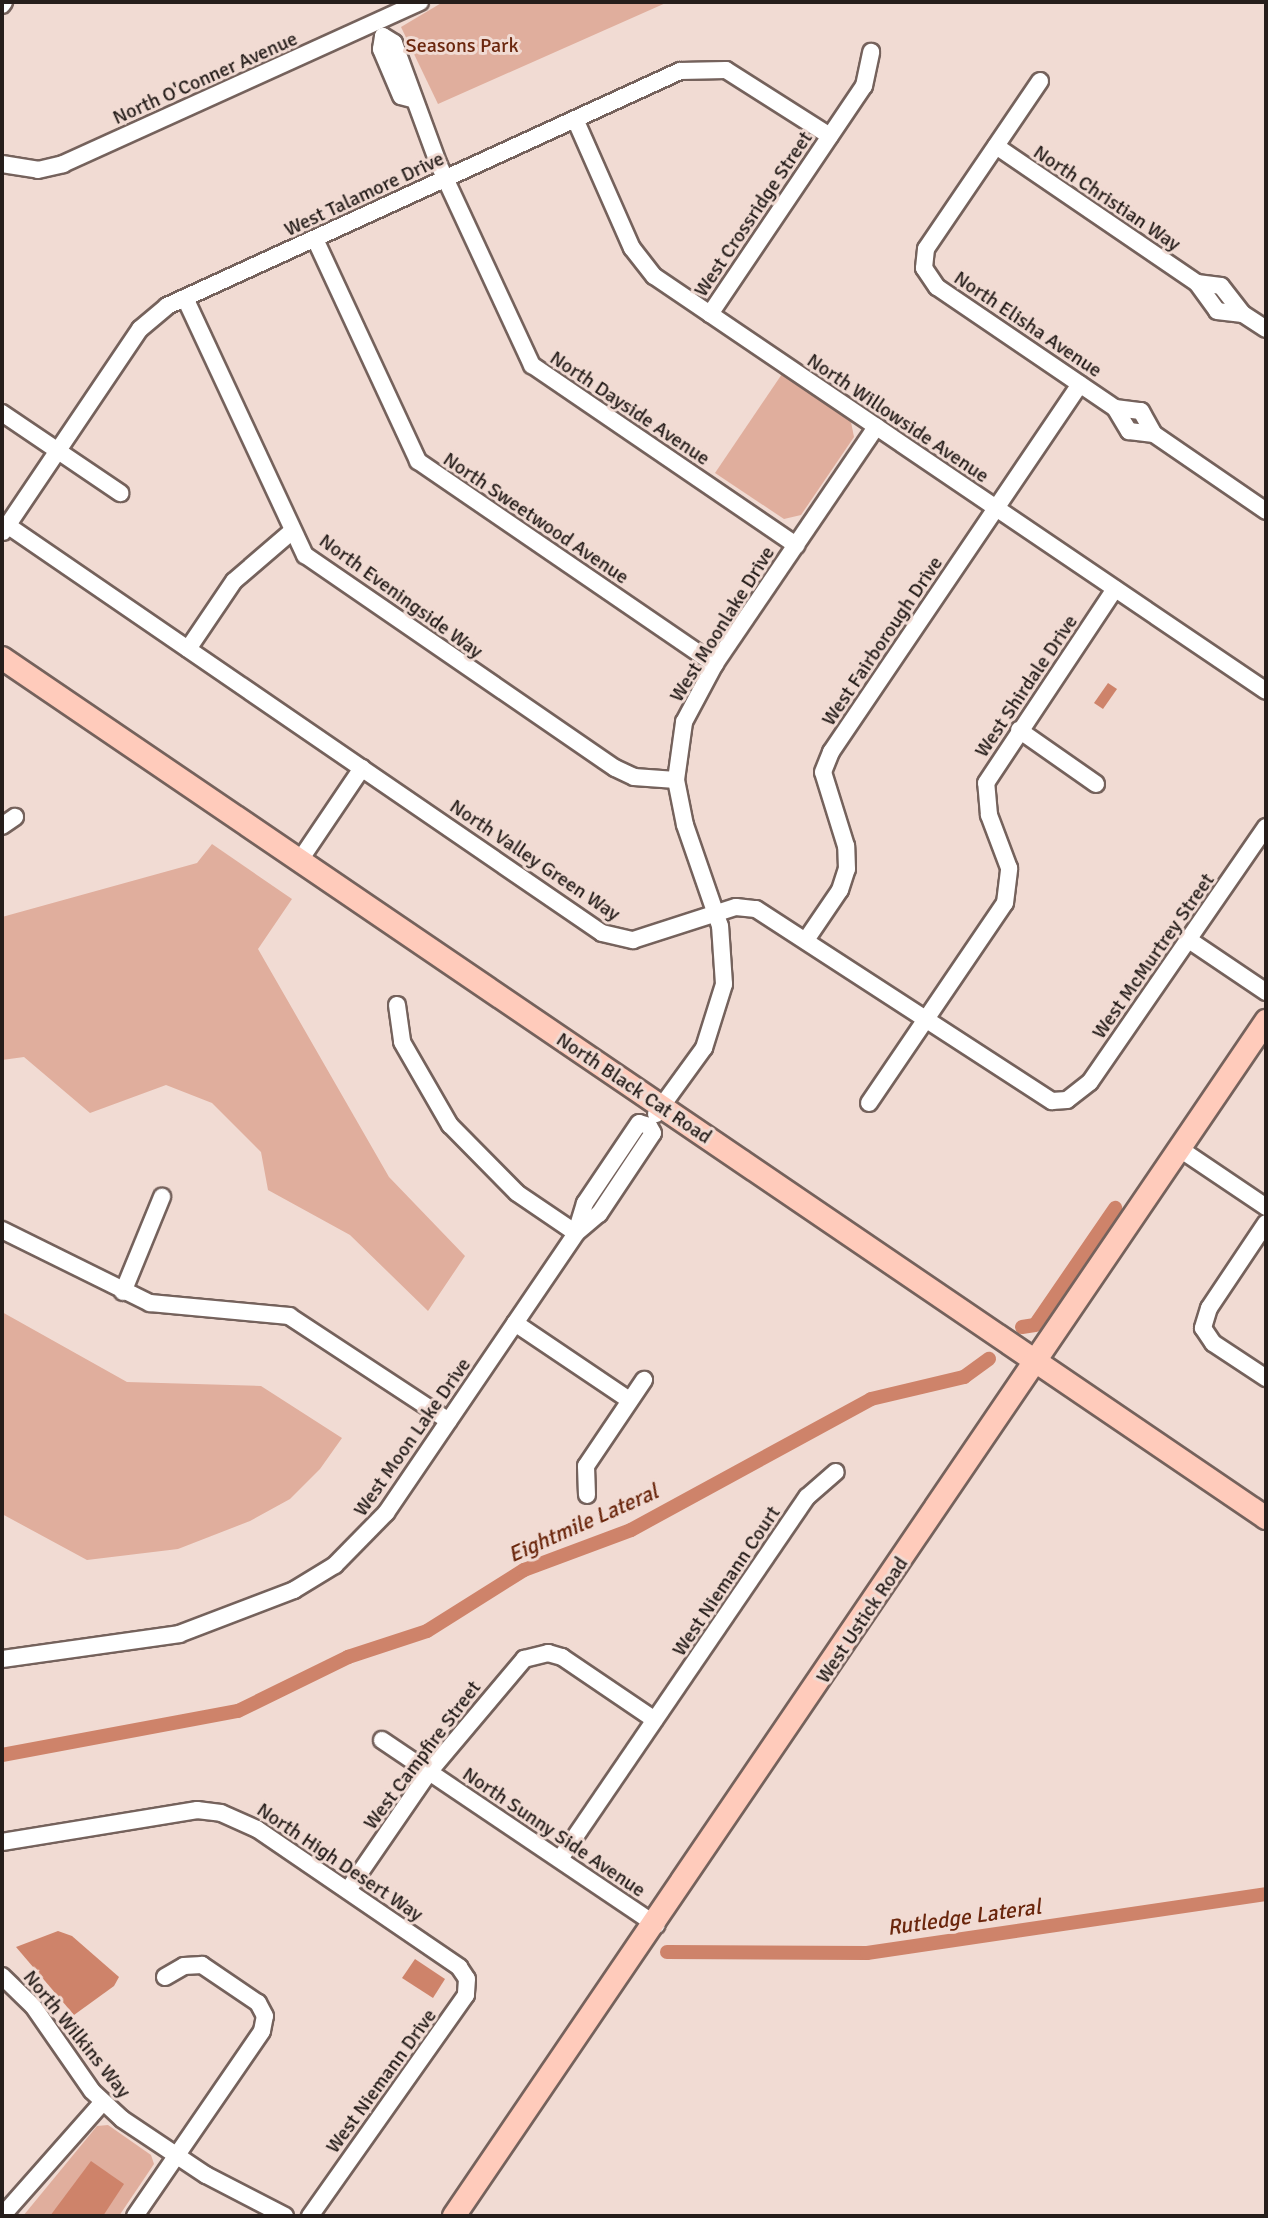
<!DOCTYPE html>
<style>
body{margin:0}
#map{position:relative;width:1268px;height:2218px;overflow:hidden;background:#f1dbd3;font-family:Signika,sans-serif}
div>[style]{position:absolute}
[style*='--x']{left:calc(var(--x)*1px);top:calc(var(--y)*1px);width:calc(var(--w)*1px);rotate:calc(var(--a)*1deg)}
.green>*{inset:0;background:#e0ae9d}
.water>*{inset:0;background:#ce836a}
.canal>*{height:14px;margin:-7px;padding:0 7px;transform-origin:7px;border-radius:7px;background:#ce836a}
.roads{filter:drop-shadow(2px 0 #75625c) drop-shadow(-2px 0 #75625c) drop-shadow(0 2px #75625c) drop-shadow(0 -2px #75625c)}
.minor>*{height:16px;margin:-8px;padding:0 8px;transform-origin:8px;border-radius:8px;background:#fff}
.major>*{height:22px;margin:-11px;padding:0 11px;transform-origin:11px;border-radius:11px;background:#ffcbbb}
span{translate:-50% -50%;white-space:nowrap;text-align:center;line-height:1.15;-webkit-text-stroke:6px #f1dbd3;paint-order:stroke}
.park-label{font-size:20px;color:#6b270e}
.street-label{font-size:20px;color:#261e1b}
.water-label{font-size:22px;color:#6a260c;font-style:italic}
.frame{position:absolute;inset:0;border:4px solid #261e1b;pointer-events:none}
</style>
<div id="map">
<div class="green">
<i style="clip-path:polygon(443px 2px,668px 2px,438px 104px,401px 27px)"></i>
<i style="clip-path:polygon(782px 374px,851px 422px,854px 437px,801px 515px,784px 519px,715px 473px)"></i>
<i style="clip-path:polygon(212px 844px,292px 899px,258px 949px,389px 1177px,465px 1256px,428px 1311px,350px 1235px,268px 1190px,261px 1152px,212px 1103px,166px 1085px,90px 1113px,24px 1057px,2px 1060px,2px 917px,197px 863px)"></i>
<i style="clip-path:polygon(2px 1312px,127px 1382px,261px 1386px,342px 1438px,320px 1469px,290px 1499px,250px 1521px,178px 1549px,87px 1560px,2px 1514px)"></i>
<i style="clip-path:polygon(108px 2125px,151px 2155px,154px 2164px,119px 2216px,23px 2216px,97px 2126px)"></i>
</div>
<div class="water">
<i style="clip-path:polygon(1108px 683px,1117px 689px,1103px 709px,1094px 703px)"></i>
<i style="clip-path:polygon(58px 1931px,72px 1936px,119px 1977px,114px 1986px,74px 2015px,16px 1947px)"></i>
<i style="clip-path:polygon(415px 1959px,445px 1979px,433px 1998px,402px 1978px)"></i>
<i style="clip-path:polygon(91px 2161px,124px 2184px,103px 2216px,50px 2216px)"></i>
</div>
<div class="canal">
<i style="--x:1022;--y:1327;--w:13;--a:-9"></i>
<i style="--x:1035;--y:1325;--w:142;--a:-55.6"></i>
<i style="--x:2;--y:1755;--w:240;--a:-10.6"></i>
<i style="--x:238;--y:1711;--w:123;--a:-26.1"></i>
<i style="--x:348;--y:1657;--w:83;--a:-18.2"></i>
<i style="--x:427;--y:1631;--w:115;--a:-32.2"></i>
<i style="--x:524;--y:1570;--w:114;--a:-20.5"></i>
<i style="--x:631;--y:1530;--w:273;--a:-28.6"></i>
<i style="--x:871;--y:1399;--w:96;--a:-13.3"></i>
<i style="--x:964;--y:1377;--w:31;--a:-36"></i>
<i style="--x:667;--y:1952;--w:200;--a:0.3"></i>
<i style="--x:867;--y:1953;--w:403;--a:-8.4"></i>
</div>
<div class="roads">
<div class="minor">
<i style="--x:2;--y:5;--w:4;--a:-56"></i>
<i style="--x:1040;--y:81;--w:203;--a:124.2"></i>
<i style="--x:926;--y:249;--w:19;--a:96"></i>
<i style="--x:924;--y:268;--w:23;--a:56"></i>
<i style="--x:937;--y:287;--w:215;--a:34.2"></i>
<i style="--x:1115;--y:408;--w:27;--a:59"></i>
<i style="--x:1129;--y:431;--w:25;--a:7"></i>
<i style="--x:412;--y:99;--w:11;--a:-165"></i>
<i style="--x:401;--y:96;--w:51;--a:-113.1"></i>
<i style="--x:381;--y:49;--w:13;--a:-81"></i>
<i style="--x:383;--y:36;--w:13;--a:32"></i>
<i style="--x:394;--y:43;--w:130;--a:69.8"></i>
<i style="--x:439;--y:165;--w:221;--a:65.1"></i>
<i style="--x:532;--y:365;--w:320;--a:34.3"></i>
<i style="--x:575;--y:119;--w:141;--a:66.2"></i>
<i style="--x:632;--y:248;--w:36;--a:52"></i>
<i style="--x:654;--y:276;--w:739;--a:34.14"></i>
<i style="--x:996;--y:146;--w:243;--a:34.3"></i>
<i style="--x:1197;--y:283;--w:34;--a:54"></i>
<i style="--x:1217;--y:311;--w:26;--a:7"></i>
<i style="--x:2;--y:164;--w:36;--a:9"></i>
<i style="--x:38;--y:170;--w:26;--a:-13"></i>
<i style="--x:63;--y:164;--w:392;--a:-24.4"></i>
<i style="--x:315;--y:239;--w:245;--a:65.1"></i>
<i style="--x:418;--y:461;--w:360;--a:34.4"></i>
<i style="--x:1197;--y:283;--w:24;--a:7"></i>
<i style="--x:1221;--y:286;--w:36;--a:52"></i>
<i style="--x:1243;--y:314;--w:27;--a:33"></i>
<i style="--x:185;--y:298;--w:284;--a:65"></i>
<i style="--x:305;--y:555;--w:376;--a:34.5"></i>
<i style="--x:615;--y:768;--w:21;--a:25"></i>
<i style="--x:634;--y:777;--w:42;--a:4.1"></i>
<i style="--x:710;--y:314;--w:275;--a:-56"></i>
<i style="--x:864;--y:86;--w:35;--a:-78"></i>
<i style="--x:1115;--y:408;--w:26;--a:7"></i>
<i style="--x:1141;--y:411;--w:26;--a:61"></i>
<i style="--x:1154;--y:434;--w:136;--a:34.5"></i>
<i style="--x:2;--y:413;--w:143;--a:34.1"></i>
<i style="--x:7;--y:525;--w:721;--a:34.44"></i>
<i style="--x:602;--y:933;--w:32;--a:13"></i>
<i style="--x:633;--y:940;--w:108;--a:-17.8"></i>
<i style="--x:736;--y:907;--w:20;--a:6"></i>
<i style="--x:756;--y:909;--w:353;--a:33"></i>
<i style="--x:1052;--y:1101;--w:15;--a:-4"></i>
<i style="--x:1067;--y:1100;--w:29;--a:-38"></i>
<i style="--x:1090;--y:1082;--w:310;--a:-55.4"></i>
<i style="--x:3;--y:532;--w:245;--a:-56"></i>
<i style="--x:140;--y:329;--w:35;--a:-40"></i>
<i style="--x:167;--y:306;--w:564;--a:-24.61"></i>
<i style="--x:680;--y:71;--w:46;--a:-1.2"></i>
<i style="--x:726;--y:70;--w:123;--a:32.4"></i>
<i style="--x:188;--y:649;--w:82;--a:-55.9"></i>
<i style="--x:234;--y:581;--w:75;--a:-40.7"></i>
<i style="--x:1019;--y:730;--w:94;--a:35"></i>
<i style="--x:2;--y:826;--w:16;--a:-35"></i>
<i style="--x:300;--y:860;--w:111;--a:-56"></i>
<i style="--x:806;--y:940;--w:60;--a:-55.8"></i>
<i style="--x:840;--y:890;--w:22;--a:-72"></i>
<i style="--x:847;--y:869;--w:23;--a:-92"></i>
<i style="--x:846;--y:846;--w:77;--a:-107.3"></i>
<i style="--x:823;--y:772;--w:22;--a:-68"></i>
<i style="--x:831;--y:752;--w:444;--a:-55.9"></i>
<i style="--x:1189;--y:940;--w:93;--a:34"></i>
<i style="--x:397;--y:1005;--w:37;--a:82"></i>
<i style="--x:402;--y:1042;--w:96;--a:60"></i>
<i style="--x:450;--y:1125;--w:95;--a:45.4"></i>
<i style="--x:517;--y:1193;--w:71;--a:34.1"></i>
<i style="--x:869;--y:1103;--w:242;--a:-55.8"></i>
<i style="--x:1005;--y:903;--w:35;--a:-83"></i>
<i style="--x:1009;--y:868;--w:57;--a:-110.7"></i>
<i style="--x:989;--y:815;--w:32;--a:-95"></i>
<i style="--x:986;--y:783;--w:233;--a:-56.4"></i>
<i style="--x:656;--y:1114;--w:82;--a:-54"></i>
<i style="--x:704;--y:1048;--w:67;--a:-72.6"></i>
<i style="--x:724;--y:984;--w:58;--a:-93.9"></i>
<i style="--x:720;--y:926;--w:107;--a:-109.1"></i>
<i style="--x:685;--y:825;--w:46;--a:-101.3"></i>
<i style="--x:676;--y:780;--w:59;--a:-82.1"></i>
<i style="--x:684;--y:722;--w:66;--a:-61.9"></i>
<i style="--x:715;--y:664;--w:287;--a:-55.8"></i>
<i style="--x:1180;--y:1149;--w:104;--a:34"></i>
<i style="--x:1266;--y:1223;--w:102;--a:123.8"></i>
<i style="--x:1209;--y:1308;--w:21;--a:107"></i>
<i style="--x:1203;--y:1328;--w:18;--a:56"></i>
<i style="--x:1213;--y:1343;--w:64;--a:33.4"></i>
<i style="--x:2;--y:1230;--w:165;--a:26.3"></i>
<i style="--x:150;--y:1303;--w:140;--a:5.3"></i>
<i style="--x:289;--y:1316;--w:191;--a:33.3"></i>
<i style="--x:123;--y:1292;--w:103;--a:-67.7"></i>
<i style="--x:515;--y:1323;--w:138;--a:34"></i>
<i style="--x:587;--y:1495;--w:29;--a:-92"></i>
<i style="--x:586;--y:1466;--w:104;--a:-56"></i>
<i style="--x:2;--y:1659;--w:179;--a:-8"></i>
<i style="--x:179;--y:1634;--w:123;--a:-20.9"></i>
<i style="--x:294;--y:1590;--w:48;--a:-31.4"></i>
<i style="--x:335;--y:1565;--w:73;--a:-45.6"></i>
<i style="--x:386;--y:1513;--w:338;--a:-55.8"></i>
<i style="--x:576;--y:1233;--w:30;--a:-40"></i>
<i style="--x:599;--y:1214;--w:97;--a:-56.3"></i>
<i style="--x:653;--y:1133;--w:8;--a:-120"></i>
<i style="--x:649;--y:1126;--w:10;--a:-163"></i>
<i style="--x:639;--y:1123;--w:97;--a:124"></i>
<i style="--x:585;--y:1203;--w:31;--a:107"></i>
<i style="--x:382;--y:1740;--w:331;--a:34"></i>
<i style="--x:2;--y:1842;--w:198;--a:-9.3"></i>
<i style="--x:197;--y:1810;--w:24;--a:7"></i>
<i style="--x:221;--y:1813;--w:39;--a:24"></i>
<i style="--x:257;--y:1829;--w:245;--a:34.3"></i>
<i style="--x:459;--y:1967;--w:14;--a:56"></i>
<i style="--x:467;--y:1979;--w:16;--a:94"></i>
<i style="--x:466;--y:1995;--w:271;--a:125.2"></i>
<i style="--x:560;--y:1859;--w:438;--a:-55.7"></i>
<i style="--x:807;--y:1497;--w:38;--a:-41"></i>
<i style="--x:348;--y:1890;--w:143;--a:-55.5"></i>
<i style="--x:429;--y:1772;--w:148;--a:-49.9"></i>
<i style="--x:524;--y:1659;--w:25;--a:-14"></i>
<i style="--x:548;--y:1653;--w:15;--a:16"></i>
<i style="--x:562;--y:1657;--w:112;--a:34.1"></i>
<i style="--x:2;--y:1976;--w:43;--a:44.1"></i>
<i style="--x:33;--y:2006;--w:103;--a:55.2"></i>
<i style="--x:92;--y:2091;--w:41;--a:43"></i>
<i style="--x:122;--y:2119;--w:101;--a:33.7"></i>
<i style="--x:206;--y:2175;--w:89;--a:27.4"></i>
<i style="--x:2;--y:2216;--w:152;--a:-48.5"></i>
<i style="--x:135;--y:2216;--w:224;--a:-55.5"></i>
<i style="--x:262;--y:2031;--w:15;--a:-79"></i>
<i style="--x:265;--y:2016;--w:15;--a:-118"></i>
<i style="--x:258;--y:2003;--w:68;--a:-145.8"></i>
<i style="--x:202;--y:1965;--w:18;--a:177"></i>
<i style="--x:184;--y:1966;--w:22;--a:150"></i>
</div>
<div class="major">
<i style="--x:2;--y:658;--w:1529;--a:34.23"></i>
<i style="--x:454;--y:2216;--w:1445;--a:-55.8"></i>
</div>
</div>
<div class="park-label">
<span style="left:462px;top:45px">Seasons Park</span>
</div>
<div class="street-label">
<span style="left:205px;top:78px;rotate:-24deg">North O'Conner Avenue</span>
<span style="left:364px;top:194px;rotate:-25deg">West Talamore Drive</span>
<span style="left:1107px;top:198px;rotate:34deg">North Christian Way</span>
<span style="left:753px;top:214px;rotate:-56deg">West Crossridge Street</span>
<span style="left:1028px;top:324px;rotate:34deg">North Elisha Avenue</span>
<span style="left:630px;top:408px;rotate:34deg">North Dayside Avenue</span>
<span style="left:898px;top:418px;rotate:34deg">North Willowside Avenue</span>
<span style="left:536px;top:518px;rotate:34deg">North Sweetwood Avenue</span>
<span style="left:401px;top:596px;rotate:36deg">North Eveningside Way</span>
<span style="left:722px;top:624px;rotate:-58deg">West Moonlake Drive</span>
<span style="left:882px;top:641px;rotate:-56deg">West Fairborough Drive</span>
<span style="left:1026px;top:686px;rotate:-56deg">West Shirdale Drive</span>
<span style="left:535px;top:860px;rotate:34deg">North Valley Green Way</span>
<span style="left:1153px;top:956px;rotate:-55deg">West McMurtrey Street</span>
<span style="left:634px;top:1088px;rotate:34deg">North Black Cat Road</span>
<span style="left:412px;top:1437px;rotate:-55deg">West Moon Lake Drive</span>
<span style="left:726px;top:1581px;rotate:-56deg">West Niemann Court</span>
<span style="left:862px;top:1620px;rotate:-56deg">West Ustick Road</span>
<span style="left:422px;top:1755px;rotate:-53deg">West Campfire Street</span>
<span style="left:554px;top:1832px;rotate:34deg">North Sunny Side Avenue</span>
<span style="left:340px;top:1862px;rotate:34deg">North High Desert Way</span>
<span style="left:77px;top:2034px;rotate:51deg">North Wilkins Way</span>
<span style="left:381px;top:2081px;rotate:-54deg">West Niemann Drive</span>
</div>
<div class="water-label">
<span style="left:583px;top:1523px;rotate:-24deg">Eightmile Lateral</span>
<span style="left:964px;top:1917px;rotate:-8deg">Rutledge Lateral</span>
</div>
<div class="frame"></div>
</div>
